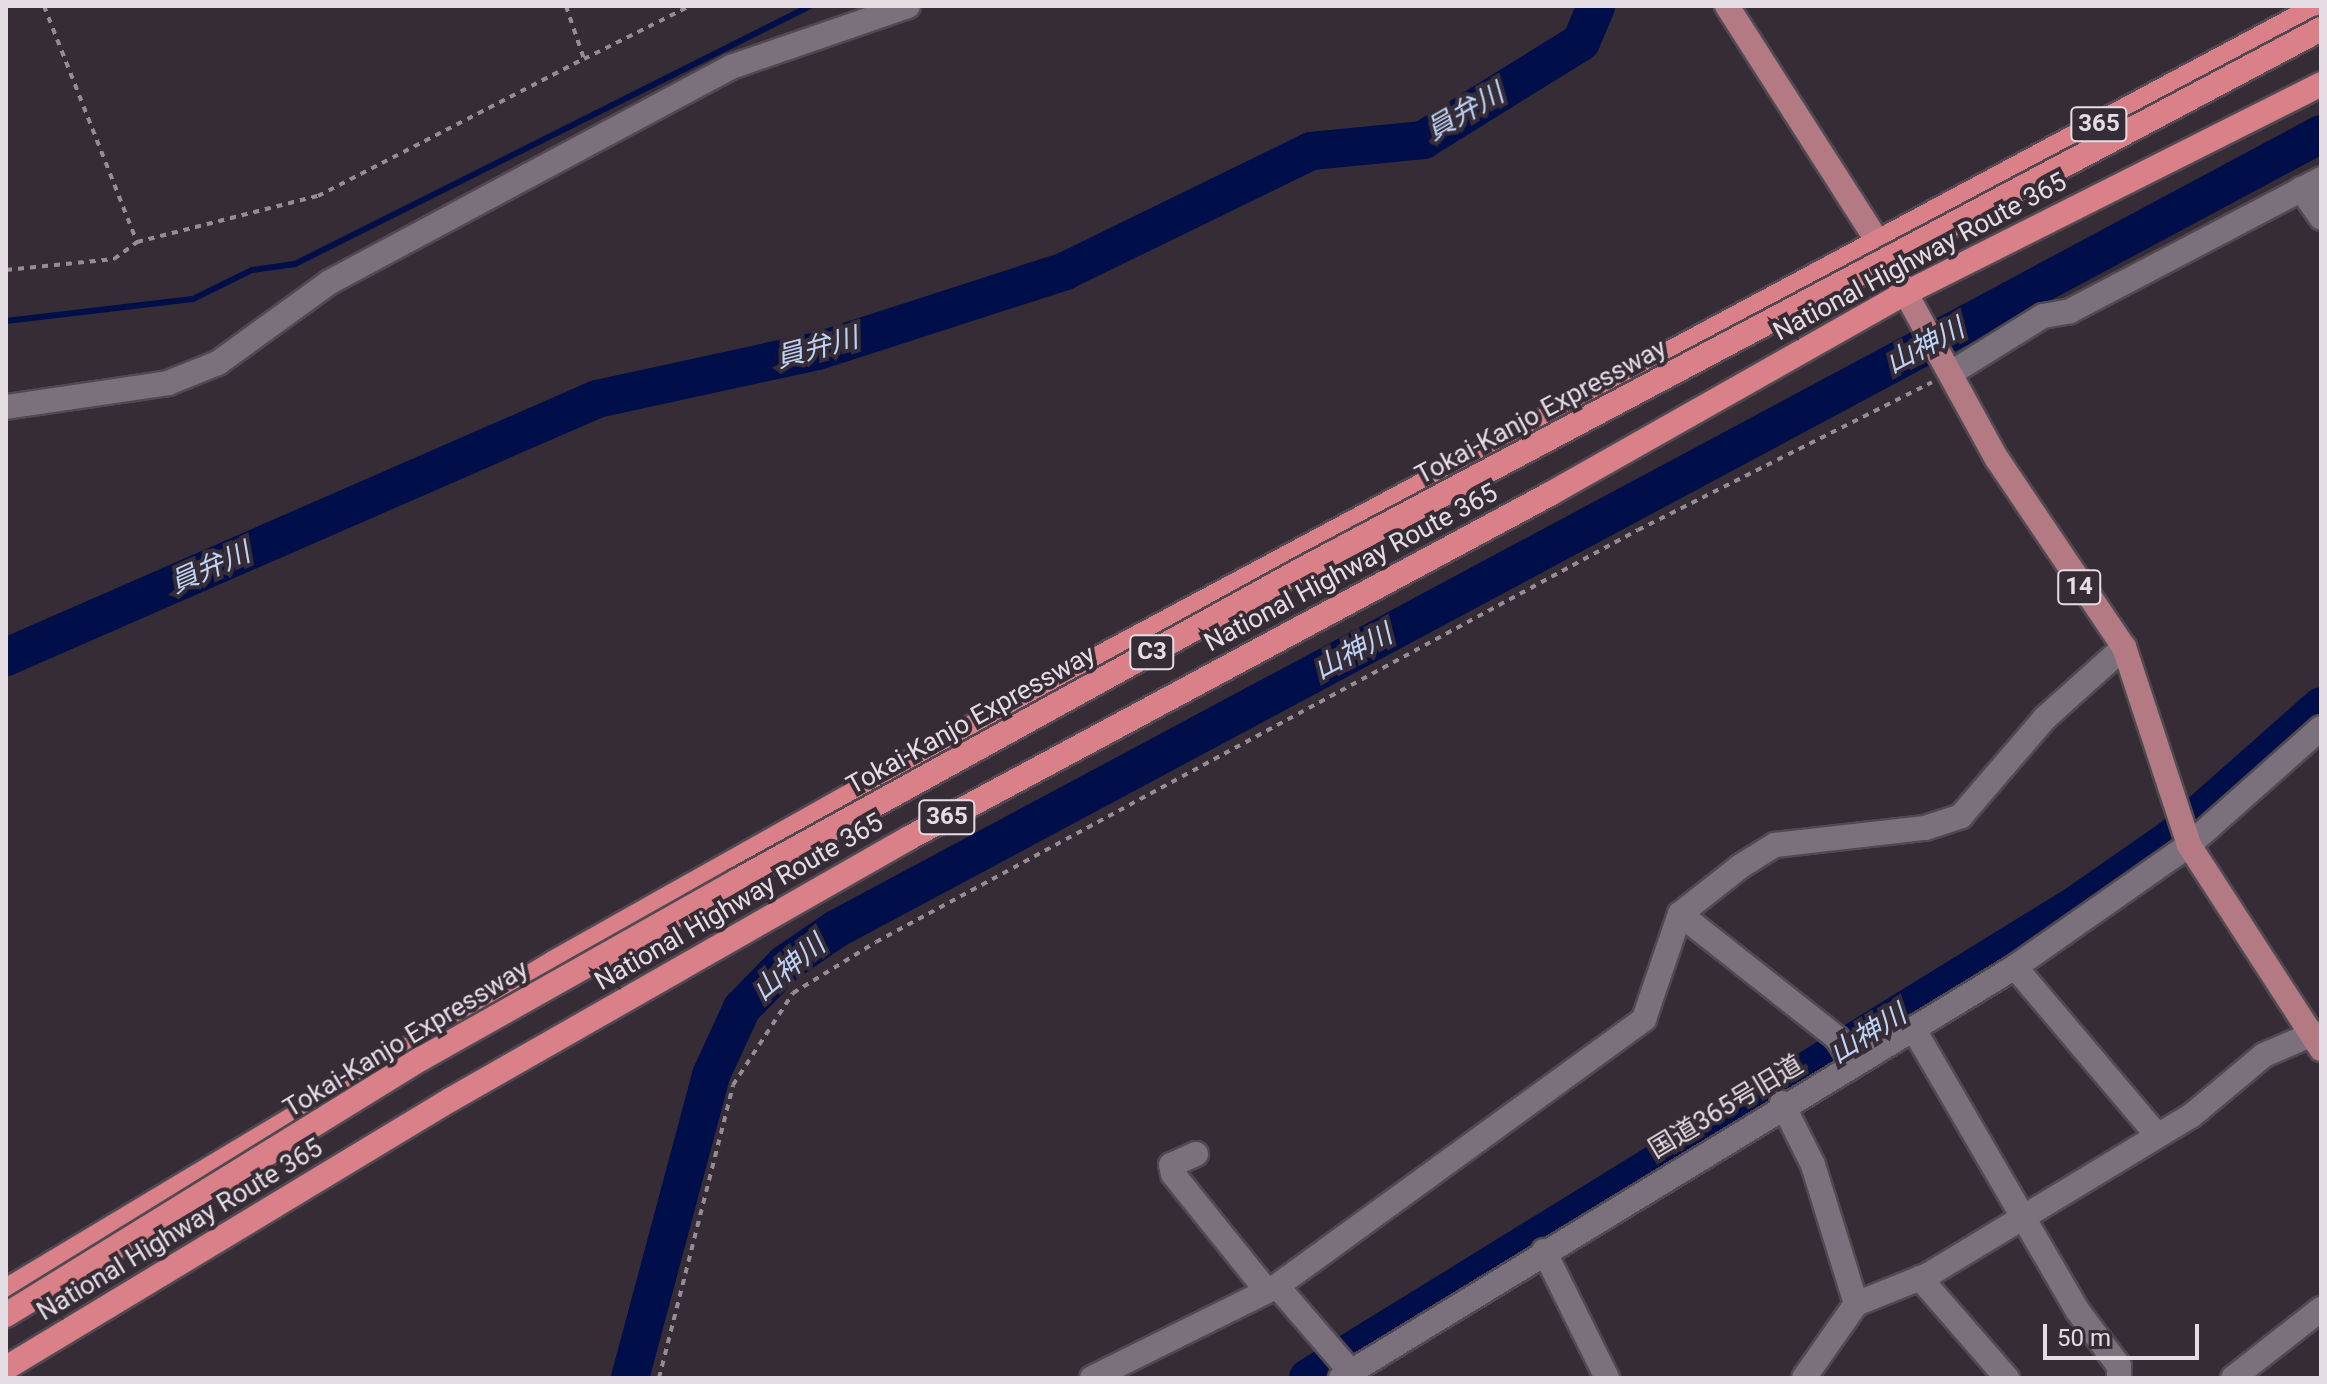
<!DOCTYPE html>
<meta charset="utf-8">
<style>
body{margin:0}
#map{position:relative;width:2327px;height:1384px;overflow:hidden;background:#352c35;font-family:Roboto,"Noto Sans JP",sans-serif}
div>[style]{position:absolute}
[style*='--x']{left:calc(var(--x)*1px);top:calc(var(--y)*1px);width:calc(var(--w)*1px);rotate:calc(var(--a)*1deg)}
.stream>*{height:6px;margin:-3px;padding:0 3px;transform-origin:3px;border-radius:3px;background:#000e49}
.river>*{height:38px;margin:-19px;padding:0 19px;transform-origin:19px;border-radius:19px;background:#000e49}
.path>*{height:4px;margin-top:-2px;transform-origin:0;background:repeating-linear-gradient(90deg,#948d94 0 6px,transparent 0 12px)}
.roads{filter:drop-shadow(2px 0 #514951) drop-shadow(-2px 0 #514951) drop-shadow(0 2px #514951) drop-shadow(0 -2px #514951)}
.minor>*{height:24px;margin:-12px;padding:0 12px;transform-origin:12px;border-radius:12px;background:#7b717c}
.major>*{height:24px;margin:-12px;padding:0 12px;transform-origin:12px;border-radius:12px;background:#b47a83}
.highway>*{height:24px;margin:-12px;padding:0 12px;transform-origin:12px;border-radius:12px;background:#da8088}
.bridges{filter:drop-shadow(2px 0 #514951) drop-shadow(-2px 0 #514951) drop-shadow(0 2px #514951) drop-shadow(0 -2px #514951)}
.highway-bridge>*{height:24px;margin:-12px;padding:0 12px;transform-origin:12px;border-radius:12px;background:#da8088}
span{translate:-50% -50%;white-space:nowrap;text-align:center;line-height:1.15;-webkit-text-stroke:8px #352c35;paint-order:stroke}
.shield-label span{padding:2px 6px;background:#352c35;border:2px solid;border-radius:6px;-webkit-text-stroke-width:0}
.shield-label{font-size:24px;color:#e4dee4;font-weight:700}
.street-label{font-size:26px;color:#e4dee4}
.water-label{font-size:28px;color:#bfd3f8;font-style:italic}
.frame{position:absolute;inset:0;border:8px solid #e4dee4;pointer-events:none}
.scale{position:absolute;left:2043px;top:1324px;width:156px;height:36px;box-sizing:border-box;border:4px solid #e4dee4;border-top:0;padding-left:10px;font-size:24px;line-height:28px;white-space:nowrap;color:#e4dee4;-webkit-text-stroke:6px #352c35;paint-order:stroke}
</style>
<div id="map">
<div class="stream">
<i style="--x:6;--y:321;--w:188;--a:-6.7"></i>
<i style="--x:193;--y:299;--w:66;--a:-26.2"></i>
<i style="--x:252;--y:270;--w:43;--a:-7.9"></i>
<i style="--x:295;--y:264;--w:576;--a:-26.61"></i>
</div>
<div class="river">
<i style="--x:6;--y:657;--w:645;--a:-23.58"></i>
<i style="--x:597;--y:399;--w:226;--a:-12.3"></i>
<i style="--x:818;--y:351;--w:260;--a:-17.9"></i>
<i style="--x:1065;--y:271;--w:274;--a:-26"></i>
<i style="--x:1311;--y:151;--w:113;--a:-5.6"></i>
<i style="--x:1423;--y:140;--w:186;--a:-31.8"></i>
<i style="--x:1581;--y:42;--w:39;--a:-67"></i>
<i style="--x:630;--y:1378;--w:314;--a:-75"></i>
<i style="--x:711;--y:1075;--w:74;--a:-65.2"></i>
<i style="--x:742;--y:1008;--w:62;--a:-45.7"></i>
<i style="--x:785;--y:964;--w:62;--a:-34.5"></i>
<i style="--x:836;--y:929;--w:1684;--a:-28.16"></i>
<i style="--x:1308;--y:1378;--w:900;--a:-31.64"></i>
<i style="--x:2074;--y:906;--w:119;--a:-34.8"></i>
<i style="--x:2172;--y:838;--w:199;--a:-41.5"></i>
</div>
<div class="path">
<i style="--x:44;--y:6;--w:254;--a:68.5"></i>
<i style="--x:137;--y:242;--w:187;--a:-14.3"></i>
<i style="--x:318;--y:196;--w:299;--a:-27.3"></i>
<i style="--x:566;--y:6;--w:56;--a:71.2"></i>
<i style="--x:584;--y:59;--w:119;--a:-26.6"></i>
<i style="--x:6;--y:270;--w:109;--a:-5.8"></i>
<i style="--x:114;--y:259;--w:29;--a:-36"></i>
<i style="--x:659;--y:1378;--w:302;--a:-75.8"></i>
<i style="--x:733;--y:1085;--w:110;--a:-56.9"></i>
<i style="--x:793;--y:993;--w:97;--a:-31.6"></i>
<i style="--x:876;--y:942;--w:866;--a:-28.4"></i>
<i style="--x:1638;--y:530;--w:329;--a:-26.7"></i>
</div>
<div class="roads">
<div class="minor">
<i style="--x:2301;--y:189;--w:35;--a:55"></i>
<i style="--x:1951;--y:373;--w:108;--a:-31.8"></i>
<i style="--x:2043;--y:316;--w:27;--a:-10"></i>
<i style="--x:2070;--y:311;--w:284;--a:-27.7"></i>
<i style="--x:6;--y:407;--w:164;--a:-8.4"></i>
<i style="--x:168;--y:383;--w:54;--a:-21.8"></i>
<i style="--x:218;--y:363;--w:138;--a:-35.9"></i>
<i style="--x:330;--y:282;--w:455;--a:-28.2"></i>
<i style="--x:731;--y:67;--w:187;--a:-19"></i>
<i style="--x:1680;--y:914;--w:200;--a:38.3"></i>
<i style="--x:1837;--y:1038;--w:32;--a:58"></i>
<i style="--x:2015;--y:967;--w:220;--a:49.8"></i>
<i style="--x:1913;--y:1028;--w:326;--a:59.8"></i>
<i style="--x:2077;--y:1310;--w:70;--a:53.1"></i>
<i style="--x:2119;--y:1366;--w:12;--a:90"></i>
<i style="--x:1782;--y:1103;--w:69;--a:63.4"></i>
<i style="--x:1813;--y:1165;--w:145;--a:72.8"></i>
<i style="--x:1856;--y:1304;--w:90;--a:125.1"></i>
<i style="--x:1196;--y:1154;--w:27;--a:156"></i>
<i style="--x:1171;--y:1165;--w:9;--a:77"></i>
<i style="--x:1173;--y:1174;--w:150;--a:51.2"></i>
<i style="--x:1544;--y:1251;--w:142;--a:63.6"></i>
<i style="--x:1920;--y:1278;--w:133;--a:49"></i>
<i style="--x:1277;--y:1286;--w:121;--a:49.3"></i>
<i style="--x:1856;--y:1304;--w:78;--a:-21.9"></i>
<i style="--x:1928;--y:1275;--w:307;--a:-31.2"></i>
<i style="--x:2191;--y:1116;--w:95;--a:-39.9"></i>
<i style="--x:2264;--y:1055;--w:56;--a:-23.3"></i>
<i style="--x:1092;--y:1378;--w:207;--a:-26.4"></i>
<i style="--x:1277;--y:1286;--w:454;--a:-36"></i>
<i style="--x:1644;--y:1019;--w:111;--a:-71.1"></i>
<i style="--x:1680;--y:914;--w:78;--a:-38.2"></i>
<i style="--x:1741;--y:866;--w:40;--a:-32"></i>
<i style="--x:1775;--y:845;--w:151;--a:-6.5"></i>
<i style="--x:1925;--y:828;--w:38;--a:-18"></i>
<i style="--x:1961;--y:816;--w:129;--a:-49.4"></i>
<i style="--x:2045;--y:718;--w:106;--a:-41.9"></i>
<i style="--x:1341;--y:1378;--w:789;--a:-31.37"></i>
<i style="--x:2015;--y:967;--w:213;--a:-35"></i>
<i style="--x:2189;--y:845;--w:176;--a:-41.6"></i>
<i style="--x:2233;--y:1378;--w:112;--a:-38.1"></i>
</div>
<div class="major">
<i style="--x:1727;--y:6;--w:279;--a:57.4"></i>
<i style="--x:1877;--y:241;--w:249;--a:61.2"></i>
<i style="--x:1997;--y:459;--w:227;--a:56"></i>
<i style="--x:2124;--y:647;--w:208;--a:71.8"></i>
<i style="--x:2189;--y:845;--w:243;--a:57.1"></i>
</div>
<div class="highway">
<i style="--x:6;--y:1291;--w:640;--a:-30.93"></i>
<i style="--x:555;--y:962;--w:540;--a:-29.36"></i>
<i style="--x:1026;--y:697;--w:1467;--a:-28.1"></i>
<i style="--x:6;--y:1368;--w:519;--a:-31.12"></i>
<i style="--x:450;--y:1100;--w:529;--a:-29.72"></i>
<i style="--x:909;--y:838;--w:727;--a:-28.22"></i>
<i style="--x:1550;--y:494;--w:407;--a:-29.5"></i>
<i style="--x:1904;--y:294;--w:467;--a:-26.7"></i>
</div>
</div>
<div class="bridges">
<div class="highway-bridge">
<i style="--x:6;--y:1315;--w:488;--a:-31.7"></i>
<i style="--x:421;--y:1059;--w:363;--a:-29.4"></i>
<i style="--x:737;--y:881;--w:642;--a:-28.88"></i>
<i style="--x:1299;--y:571;--w:1157;--a:-27.94"></i>
</div>
</div>
<div class="shield-label">
<span style="left:2099px;top:124px">365</span>
<span style="left:2079px;top:587px">14</span>
<span style="left:1152px;top:652px">C3</span>
<span style="left:947px;top:817px">365</span>
</div>
<div class="street-label">
<span style="left:1920px;top:257px;rotate:-28deg">National Highway Route 365</span>
<span style="left:1541px;top:412px;rotate:-28deg">Tokai-Kanjo Expressway</span>
<span style="left:1351px;top:568px;rotate:-28deg">National Highway Route 365</span>
<span style="left:971px;top:720px;rotate:-29deg">Tokai-Kanjo Expressway</span>
<span style="left:739px;top:902px;rotate:-30deg">National Highway Route 365</span>
<span style="left:406px;top:1039px;rotate:-31deg">Tokai-Kanjo Expressway</span>
<span style="left:1726px;top:1107px;rotate:-31deg">国道365号旧道</span>
<span style="left:180px;top:1230px;rotate:-31deg">National Highway Route 365</span>
</div>
<div class="water-label">
<span style="left:1465px;top:112px;rotate:-30deg">員弁川</span>
<span style="left:1925px;top:346px;rotate:-28deg">山神川</span>
<span style="left:817px;top:348px;rotate:-15deg">員弁川</span>
<span style="left:210px;top:568px;rotate:-24deg">員弁川</span>
<span style="left:1353px;top:652px;rotate:-28deg">山神川</span>
<span style="left:789px;top:968px;rotate:-40deg">山神川</span>
<span style="left:1868px;top:1034px;rotate:-32deg">山神川</span>
</div>
<div class="frame"></div>
<div class="scale">50 m</div>
</div>
